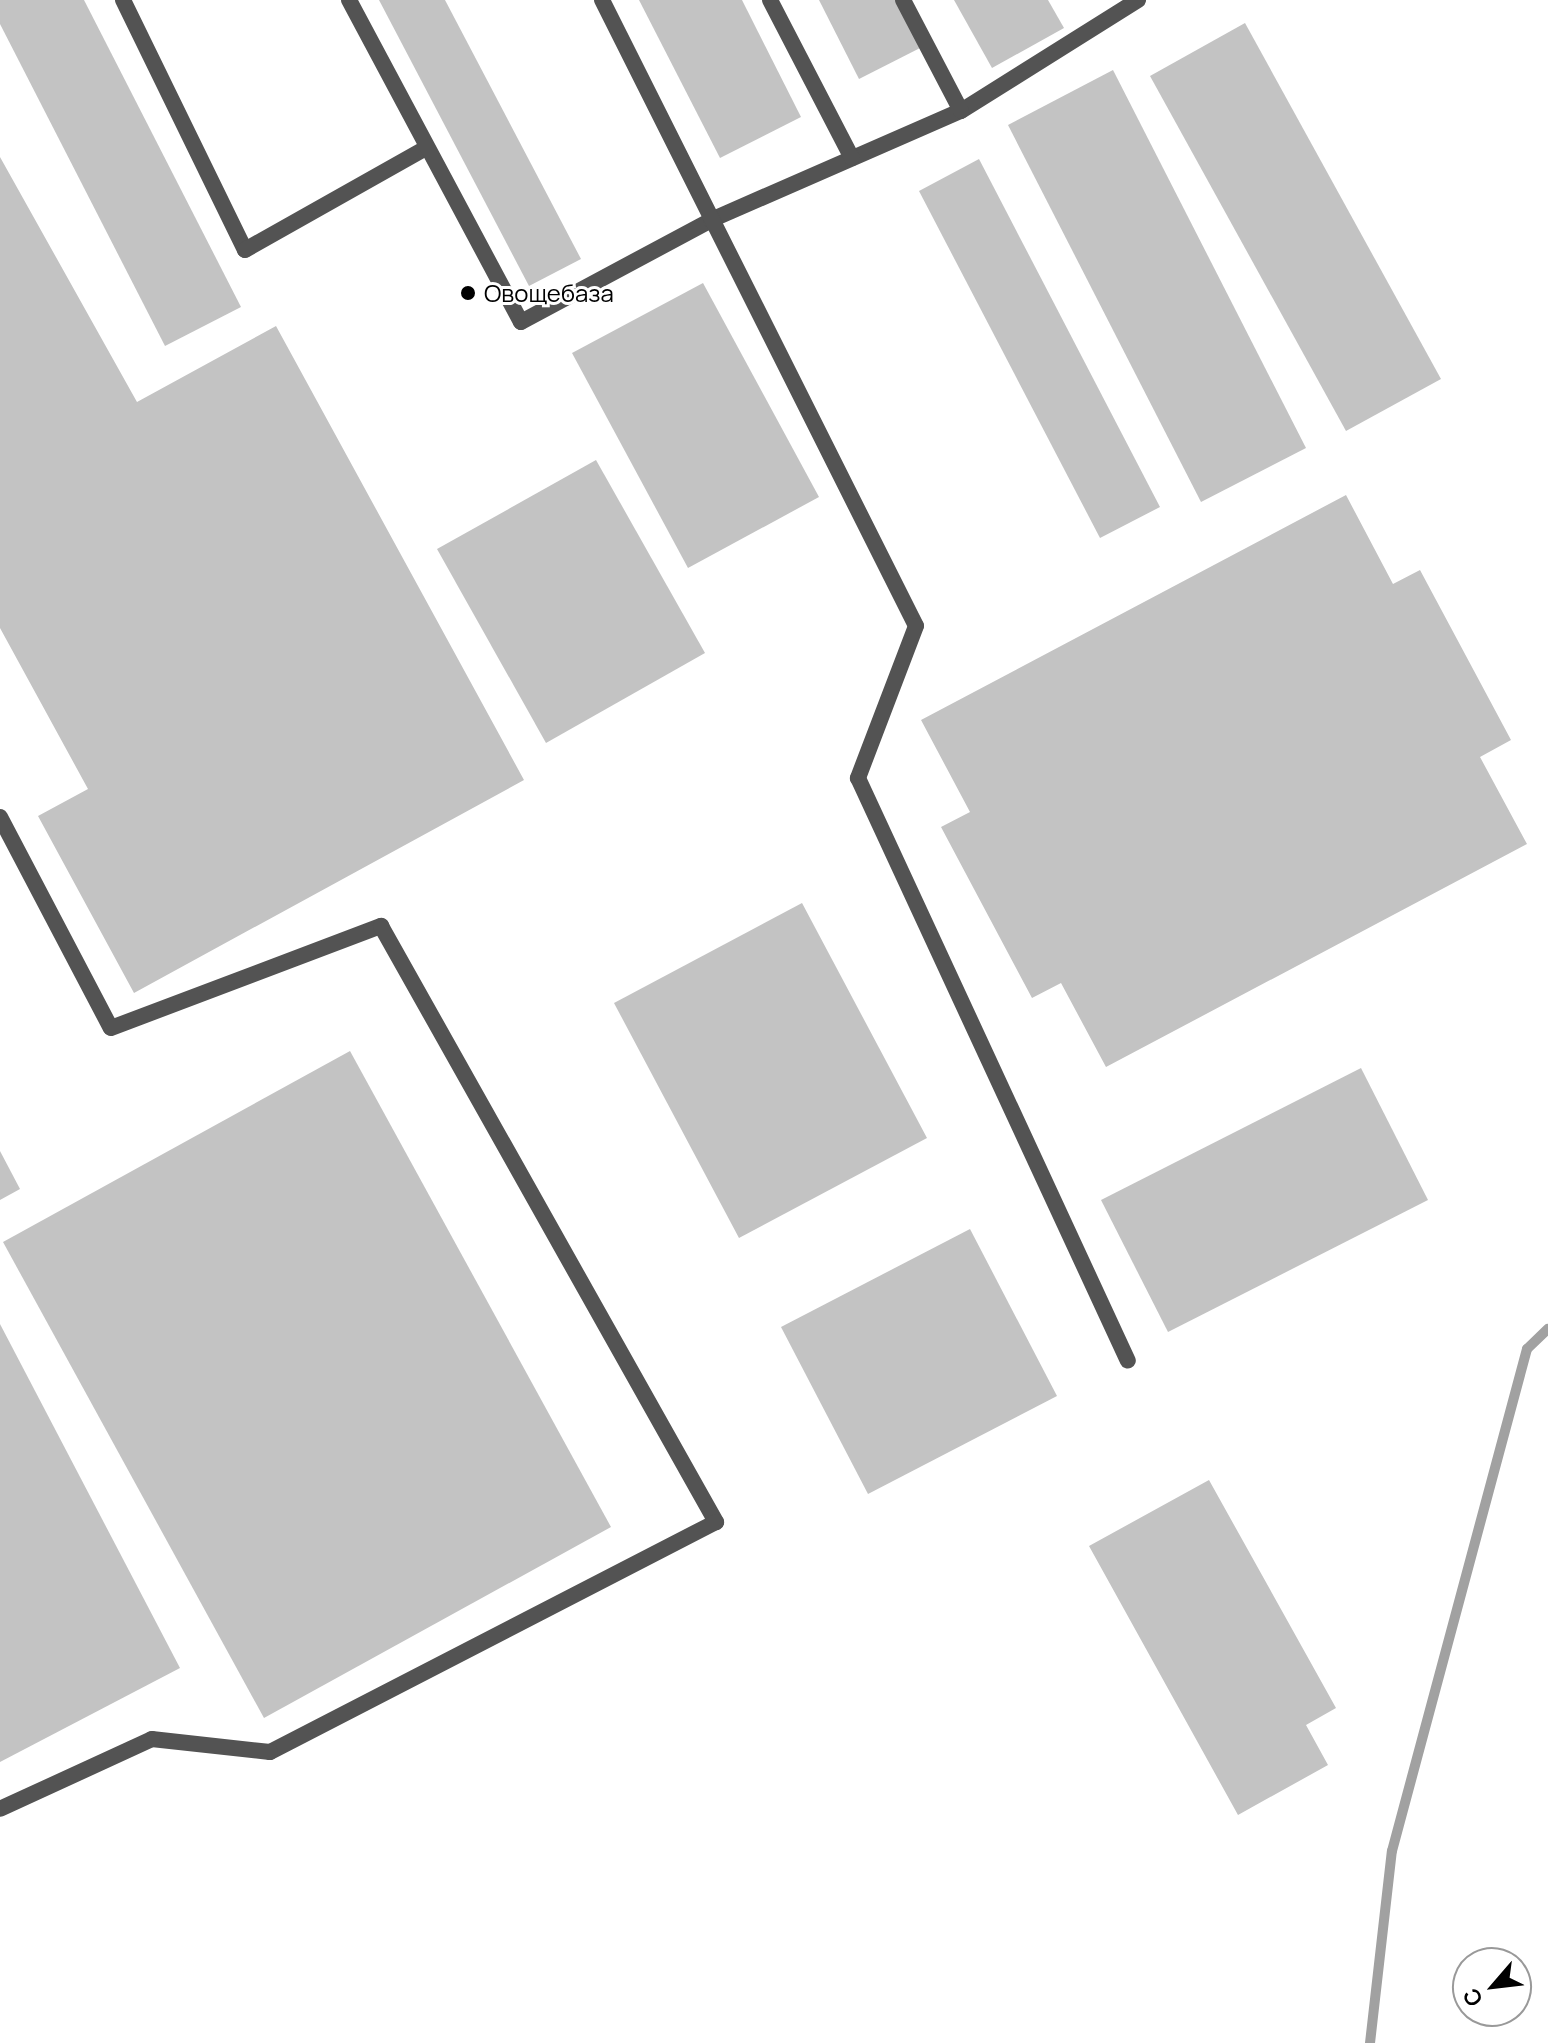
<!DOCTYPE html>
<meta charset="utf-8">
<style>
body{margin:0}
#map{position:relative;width:1548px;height:2043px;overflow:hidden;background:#fff;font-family:Manrope,sans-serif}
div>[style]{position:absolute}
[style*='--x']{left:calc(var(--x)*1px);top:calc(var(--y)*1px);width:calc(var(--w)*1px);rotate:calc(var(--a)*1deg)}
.stream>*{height:10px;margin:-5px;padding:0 5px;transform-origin:5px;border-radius:5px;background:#a1a1a1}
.building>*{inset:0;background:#c3c3c3}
.service>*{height:16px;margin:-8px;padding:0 8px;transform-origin:8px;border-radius:8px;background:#535353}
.dots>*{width:22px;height:22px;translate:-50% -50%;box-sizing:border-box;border:4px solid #fff;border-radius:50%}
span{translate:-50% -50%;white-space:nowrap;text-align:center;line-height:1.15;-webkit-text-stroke:6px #fff;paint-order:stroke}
.poi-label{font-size:24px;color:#000}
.left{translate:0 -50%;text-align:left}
.north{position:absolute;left:1452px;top:1947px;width:80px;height:80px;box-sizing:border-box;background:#fff;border:2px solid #999;border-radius:50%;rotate:242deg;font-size:22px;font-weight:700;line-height:32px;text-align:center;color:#000}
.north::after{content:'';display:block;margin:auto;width:28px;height:36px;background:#000;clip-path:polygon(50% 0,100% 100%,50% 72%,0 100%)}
</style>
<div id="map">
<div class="stream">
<i style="--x:1370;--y:2043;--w:193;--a:-83.5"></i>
<i style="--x:1392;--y:1851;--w:520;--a:-74.95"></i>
<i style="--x:1527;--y:1349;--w:29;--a:-44"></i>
</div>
<div class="building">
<i style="clip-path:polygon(0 0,84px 0,241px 307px,165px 346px,0 24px)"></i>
<i style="clip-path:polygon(379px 0,445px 0,581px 259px,529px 286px)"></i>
<i style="clip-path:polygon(639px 0,742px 0,801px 117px,720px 158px)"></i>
<i style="clip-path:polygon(819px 0,900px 0,924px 46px,859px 79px)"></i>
<i style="clip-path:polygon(954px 0,1048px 0,1064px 28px,992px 68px)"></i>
<i style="clip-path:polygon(1245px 23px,1441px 379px,1346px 431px,1150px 76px)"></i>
<i style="clip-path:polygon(1113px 70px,1306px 448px,1201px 502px,1008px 125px)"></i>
<i style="clip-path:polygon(0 157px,137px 402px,276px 326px,524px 780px,134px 993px,38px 816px,88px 789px,0 628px)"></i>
<i style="clip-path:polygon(979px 159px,1160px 507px,1100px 538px,919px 191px)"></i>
<i style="clip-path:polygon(703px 283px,819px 497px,688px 568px,572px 353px)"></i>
<i style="clip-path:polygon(596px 460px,705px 653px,546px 743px,437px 549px)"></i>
<i style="clip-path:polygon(1346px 495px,1393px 584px,1420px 570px,1511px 740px,1480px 757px,1527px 844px,1106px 1067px,1061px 983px,1032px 998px,941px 827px,970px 812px,921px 720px)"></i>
<i style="clip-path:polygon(802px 903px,927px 1138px,739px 1238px,614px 1003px)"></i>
<i style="clip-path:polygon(350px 1051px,611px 1527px,264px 1718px,3px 1242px)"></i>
<i style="clip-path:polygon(1361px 1068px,1428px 1200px,1168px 1332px,1101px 1200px)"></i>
<i style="clip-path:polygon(0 1151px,20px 1189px,0 1200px)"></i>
<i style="clip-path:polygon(970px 1229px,1057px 1396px,868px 1494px,781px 1327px)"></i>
<i style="clip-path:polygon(0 1324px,180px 1668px,0 1762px)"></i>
<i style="clip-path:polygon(1209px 1480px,1336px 1708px,1306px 1725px,1328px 1765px,1238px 1815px,1089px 1546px)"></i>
</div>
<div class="service">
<i style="--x:123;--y:0;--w:278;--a:64"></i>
<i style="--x:245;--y:250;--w:208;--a:-29.4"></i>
<i style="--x:349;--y:0;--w:365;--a:61.9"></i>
<i style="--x:521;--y:322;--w:216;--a:-28.2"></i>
<i style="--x:711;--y:220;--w:273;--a:-23.6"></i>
<i style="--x:961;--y:111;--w:209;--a:-32.1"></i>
<i style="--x:602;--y:0;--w:700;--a:63.36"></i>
<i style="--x:916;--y:626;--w:163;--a:110.9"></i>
<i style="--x:858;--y:778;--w:642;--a:65.15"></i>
<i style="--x:770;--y:0;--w:178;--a:62.6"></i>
<i style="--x:903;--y:0;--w:125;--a:62.4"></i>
<i style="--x:0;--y:817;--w:238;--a:62.3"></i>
<i style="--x:111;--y:1028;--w:289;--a:-20.7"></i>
<i style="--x:381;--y:926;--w:684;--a:60.66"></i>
<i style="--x:716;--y:1522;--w:502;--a:152.72"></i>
<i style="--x:270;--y:1752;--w:119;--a:-173.7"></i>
<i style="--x:152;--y:1739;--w:167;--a:155.3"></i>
</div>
<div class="dots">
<i style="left:468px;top:293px;background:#000"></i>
</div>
<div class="poi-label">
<span class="left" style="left:484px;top:293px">Овощебаза</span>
</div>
<div class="north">С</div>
</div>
